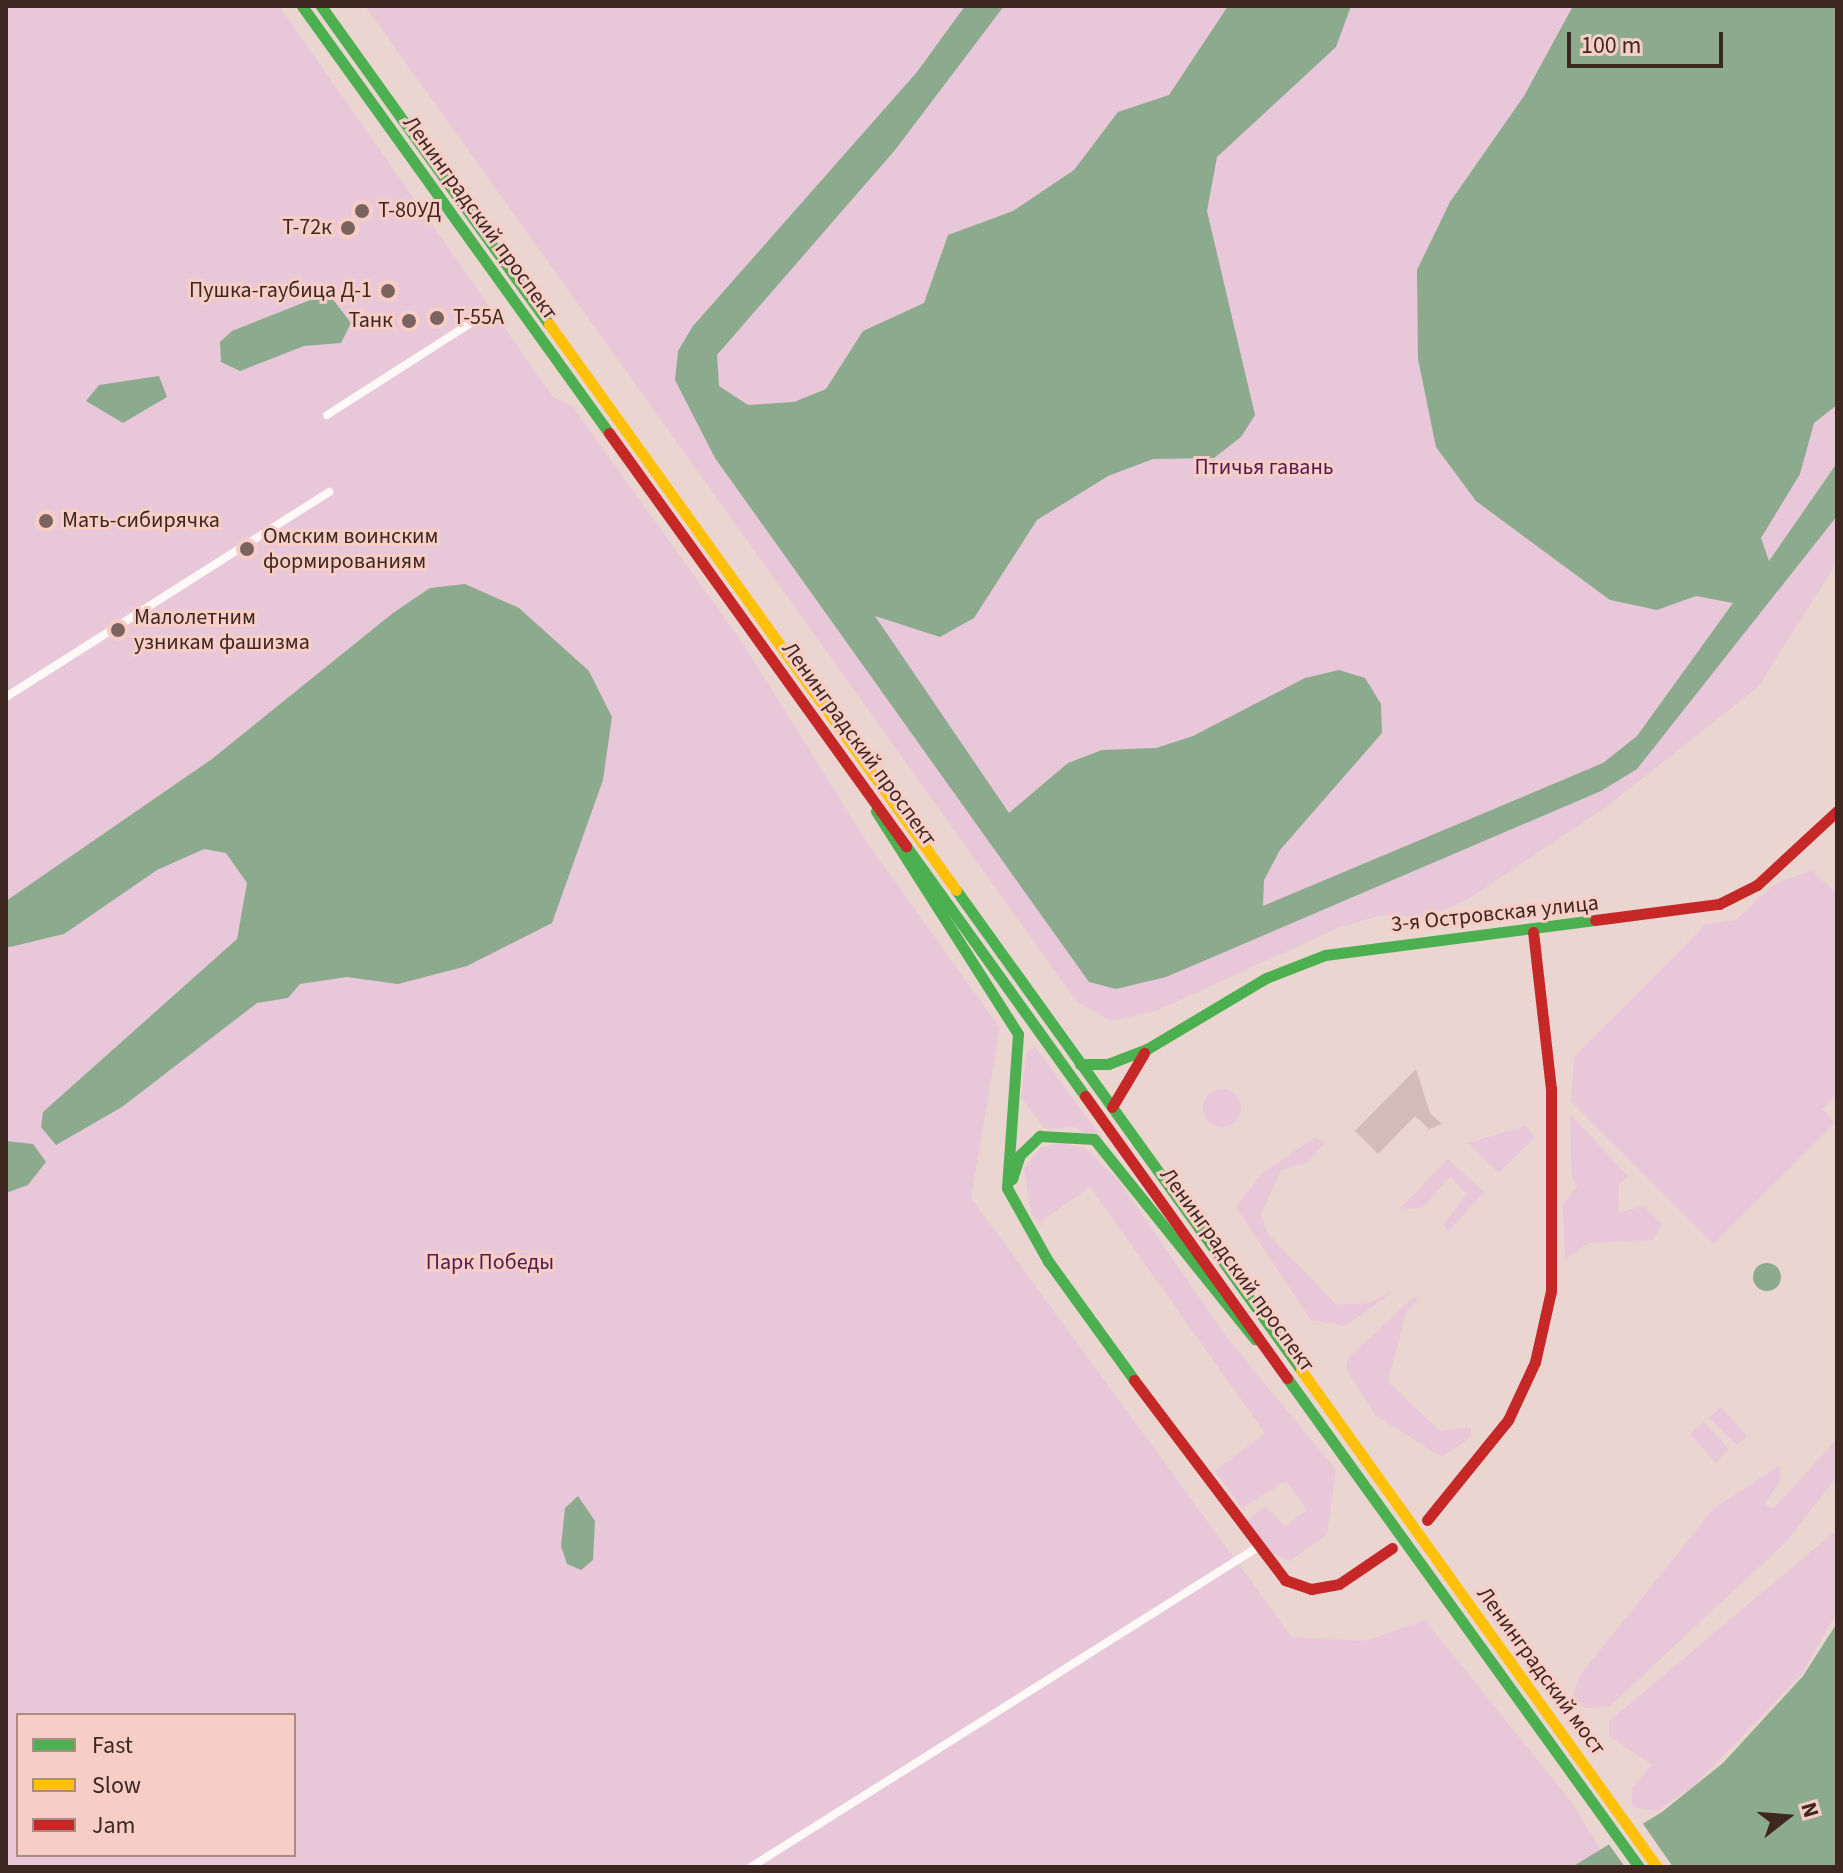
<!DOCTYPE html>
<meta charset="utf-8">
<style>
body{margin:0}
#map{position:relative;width:1843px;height:1873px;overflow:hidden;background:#ebd5d1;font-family:"Source Sans 3",sans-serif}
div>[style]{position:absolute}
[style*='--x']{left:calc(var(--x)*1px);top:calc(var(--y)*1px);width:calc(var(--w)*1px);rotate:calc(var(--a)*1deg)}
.green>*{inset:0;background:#e8c7d9}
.round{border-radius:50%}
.water>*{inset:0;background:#8caa8e}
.pier>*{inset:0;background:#ebd5d1}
.building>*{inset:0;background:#d3bcb8}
.street>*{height:8px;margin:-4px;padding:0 4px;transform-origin:4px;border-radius:4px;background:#fcf9f8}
.fast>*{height:11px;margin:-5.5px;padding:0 5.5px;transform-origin:5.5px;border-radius:5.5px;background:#4caf50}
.slow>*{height:11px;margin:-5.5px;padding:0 5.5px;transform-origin:5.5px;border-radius:5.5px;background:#ffc107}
.jam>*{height:11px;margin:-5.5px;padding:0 5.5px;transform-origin:5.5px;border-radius:5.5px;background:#c62828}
.dots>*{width:22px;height:22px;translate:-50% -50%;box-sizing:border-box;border:4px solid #f6cec6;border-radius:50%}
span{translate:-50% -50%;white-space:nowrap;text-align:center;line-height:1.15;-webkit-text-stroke:6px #f6cec6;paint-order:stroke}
.poi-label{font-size:22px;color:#3e2621}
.left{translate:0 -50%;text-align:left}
.right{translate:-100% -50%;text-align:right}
.street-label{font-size:22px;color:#3e2621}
.park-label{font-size:22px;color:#53184e}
.frame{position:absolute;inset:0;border:8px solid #3e2621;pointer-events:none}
.legend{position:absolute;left:16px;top:1713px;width:280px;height:144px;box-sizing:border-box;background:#f6cec6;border:2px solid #ac8b84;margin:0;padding:10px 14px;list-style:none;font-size:24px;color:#3e2621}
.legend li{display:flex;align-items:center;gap:16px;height:40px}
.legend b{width:40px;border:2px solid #ac8b84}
.north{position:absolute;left:1747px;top:1777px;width:80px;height:80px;-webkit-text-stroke:6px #f6cec6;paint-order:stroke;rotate:73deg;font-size:22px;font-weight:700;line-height:32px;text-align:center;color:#3e2621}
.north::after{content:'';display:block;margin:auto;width:28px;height:36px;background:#3e2621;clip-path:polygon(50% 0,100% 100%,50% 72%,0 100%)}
.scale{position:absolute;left:1567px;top:32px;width:156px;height:36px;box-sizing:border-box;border:4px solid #3e2621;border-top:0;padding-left:10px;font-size:24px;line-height:28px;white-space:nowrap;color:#3e2621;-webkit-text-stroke:6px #f6cec6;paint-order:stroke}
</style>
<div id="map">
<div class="green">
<i style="clip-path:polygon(evenodd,6px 6px,279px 6px,553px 397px,572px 406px,744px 645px,868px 844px,1000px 1028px,971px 1198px,1292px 1637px,1365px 1641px,1425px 1620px,1572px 1803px,1602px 1852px,1572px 1867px,6px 1867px,6px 6px,18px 1715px,294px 1715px,294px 1855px,18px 1855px,18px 1715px)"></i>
<i style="clip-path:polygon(365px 6px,1837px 6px,1837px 562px,1759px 686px,1609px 805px,1465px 901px,1427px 918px,1382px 915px,1340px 927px,1158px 1010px,1111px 1021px,1077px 1002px)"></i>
<i style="clip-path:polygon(1811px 870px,1837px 894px,1837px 1094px,1822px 1109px,1835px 1123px,1713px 1244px,1571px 1101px,1574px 1057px,1706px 924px,1736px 920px,1773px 885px)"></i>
<i style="clip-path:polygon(1035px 1047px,1105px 1142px,1073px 1127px,1045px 1129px,1021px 1097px,1027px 1051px)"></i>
<i class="round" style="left:1203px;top:1089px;width:38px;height:38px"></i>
<i style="clip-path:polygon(1570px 1114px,1628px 1176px,1619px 1185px,1618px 1213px,1643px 1206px,1662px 1224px,1653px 1240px,1588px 1243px,1565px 1259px,1563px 1205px,1578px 1185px,1572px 1179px)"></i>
<i style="clip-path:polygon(1525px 1126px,1535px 1137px,1499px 1173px,1468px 1143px)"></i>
<i style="clip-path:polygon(1314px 1138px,1325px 1142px,1308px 1162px,1281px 1170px,1261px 1214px,1267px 1233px,1337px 1305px,1368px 1303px,1396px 1290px,1345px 1326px,1311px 1320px,1236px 1207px,1261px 1174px)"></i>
<i style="clip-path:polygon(1059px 1143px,1085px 1148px,1118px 1180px,1225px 1335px,1336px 1470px,1327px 1534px,1290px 1561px,1270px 1552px,1247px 1521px,1265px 1506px,1285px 1526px,1307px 1510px,1286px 1481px,1242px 1508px,1215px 1471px,1265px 1433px,1090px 1187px,1040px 1222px,1046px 1231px,1031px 1213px,1024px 1169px,1040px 1148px)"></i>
<i style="clip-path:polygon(1448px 1159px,1484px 1192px,1448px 1232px,1444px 1225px,1467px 1193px,1450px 1177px,1422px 1208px,1399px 1209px)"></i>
<i style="clip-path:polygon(1414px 1297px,1420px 1297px,1406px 1312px,1388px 1382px,1440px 1431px,1471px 1427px,1471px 1437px,1442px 1457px,1375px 1415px,1346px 1369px,1348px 1358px)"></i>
<i style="clip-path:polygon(1721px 1407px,1747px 1436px,1737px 1445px,1709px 1418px)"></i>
<i style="clip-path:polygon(1704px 1422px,1729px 1449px,1716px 1463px,1690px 1434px)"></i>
<i style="clip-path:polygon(1837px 1439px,1837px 1476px,1787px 1541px,1609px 1707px,1584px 1708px,1572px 1697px,1581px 1674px,1714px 1508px,1779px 1466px,1781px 1480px,1764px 1504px,1773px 1509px)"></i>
<i style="clip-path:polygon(1837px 1530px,1837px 1613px,1801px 1675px,1694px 1786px,1657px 1811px,1632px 1807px,1632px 1788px,1652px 1765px,1609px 1736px,1609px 1721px)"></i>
</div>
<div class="water">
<i style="clip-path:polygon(965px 6px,1004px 6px,895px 150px,717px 355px,719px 386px,748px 405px,794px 402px,826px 389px,863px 331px,924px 303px,948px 235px,1013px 211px,1074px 170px,1118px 112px,1169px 95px,1228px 6px,1351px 6px,1336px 47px,1217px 157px,1207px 211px,1255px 415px,1241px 437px,1214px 458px,1153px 459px,1108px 476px,1037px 520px,974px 618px,940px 637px,875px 616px,1009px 813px,1068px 763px,1102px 750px,1156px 748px,1193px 736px,1305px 678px,1339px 670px,1365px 678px,1381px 704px,1382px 733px,1280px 850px,1264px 880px,1263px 906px,1603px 763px,1637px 736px,1733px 603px,1696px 596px,1657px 610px,1610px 600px,1476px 501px,1436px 447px,1418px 359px,1417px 270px,1450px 202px,1524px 96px,1573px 6px,1837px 6px,1837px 405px,1814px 423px,1800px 474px,1761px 538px,1769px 561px,1837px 463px,1837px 516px,1637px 769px,1601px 791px,1166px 977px,1116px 989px,1089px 982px,715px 458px,675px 380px,678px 351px,693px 326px,917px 72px)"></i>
<i style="clip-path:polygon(328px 293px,351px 323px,341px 343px,304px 346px,240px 371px,221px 362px,220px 342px,232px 331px)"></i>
<i style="clip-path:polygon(159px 376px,167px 397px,123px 423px,86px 401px,99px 385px)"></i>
<i style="clip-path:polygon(465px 584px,519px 608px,589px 671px,612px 717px,603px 780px,552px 923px,467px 966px,398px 984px,347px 977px,300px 984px,288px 998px,257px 1003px,122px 1107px,56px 1145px,41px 1127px,43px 1112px,237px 939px,247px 883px,226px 853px,204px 849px,157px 870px,64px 934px,6px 948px,6px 901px,212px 759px,393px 613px,430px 588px)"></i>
<i style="clip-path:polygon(6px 1141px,33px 1144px,46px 1162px,28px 1185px,6px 1193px)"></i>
<i class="round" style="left:1753px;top:1263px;width:28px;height:28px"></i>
<i style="clip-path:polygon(578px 1496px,595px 1521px,593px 1560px,581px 1570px,567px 1564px,561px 1546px,565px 1508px)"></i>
<i style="clip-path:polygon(1837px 1623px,1837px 1867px,1572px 1867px,1662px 1812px,1723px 1763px,1803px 1676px)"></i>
</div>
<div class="pier">
<i style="clip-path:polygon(1641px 1821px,1673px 1867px,1625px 1867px,1608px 1843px)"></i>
</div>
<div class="building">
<i style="clip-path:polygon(1416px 1069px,1430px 1113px,1442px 1124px,1429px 1129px,1415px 1116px,1378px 1154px,1355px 1131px)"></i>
</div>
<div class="street">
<i style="--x:327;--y:415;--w:191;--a:-32.6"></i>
<i style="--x:6;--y:697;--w:383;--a:-32.4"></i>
<i style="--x:751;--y:1867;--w:596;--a:-32.25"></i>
</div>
<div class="fast">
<i style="--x:302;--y:6;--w:526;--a:54.29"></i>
<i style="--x:321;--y:6;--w:391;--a:54.4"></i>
<i style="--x:876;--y:811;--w:264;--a:57.5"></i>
<i style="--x:1018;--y:1034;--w:154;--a:94.1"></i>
<i style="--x:1007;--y:1188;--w:84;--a:60.7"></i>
<i style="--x:1048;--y:1261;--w:147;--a:54.1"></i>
<i style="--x:906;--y:846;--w:307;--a:54.4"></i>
<i style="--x:956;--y:890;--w:591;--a:54.29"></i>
<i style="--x:1080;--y:1064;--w:28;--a:0"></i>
<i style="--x:1108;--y:1064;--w:42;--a:-21"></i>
<i style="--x:1147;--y:1049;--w:139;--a:-30.8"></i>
<i style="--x:1266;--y:978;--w:63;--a:-21.3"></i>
<i style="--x:1325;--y:955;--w:272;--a:-7.4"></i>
<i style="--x:1012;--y:1179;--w:25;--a:-72"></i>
<i style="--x:1020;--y:1155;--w:28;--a:-44"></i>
<i style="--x:1040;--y:1136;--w:54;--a:3.2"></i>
<i style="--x:1094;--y:1139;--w:257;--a:51.2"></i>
<i style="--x:1287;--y:1378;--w:603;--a:54.25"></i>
</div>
<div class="slow">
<i style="--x:549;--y:324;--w:697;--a:54.28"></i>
<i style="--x:1301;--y:1370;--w:611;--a:54.39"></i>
</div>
<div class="jam">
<i style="--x:609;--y:433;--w:509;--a:54.28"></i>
<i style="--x:1595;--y:920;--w:125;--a:-7.4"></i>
<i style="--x:1719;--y:904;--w:42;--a:-26.6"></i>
<i style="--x:1757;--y:885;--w:109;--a:-42.8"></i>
<i style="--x:1085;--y:1096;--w:347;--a:54.4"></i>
<i style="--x:1112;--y:1107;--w:63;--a:-59.3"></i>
<i style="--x:1134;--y:1380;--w:251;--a:52.9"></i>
<i style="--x:1285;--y:1580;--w:28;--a:19"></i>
<i style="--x:1311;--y:1589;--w:28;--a:-10"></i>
<i style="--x:1339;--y:1584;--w:64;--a:-34.2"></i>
<i style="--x:1427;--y:1520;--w:129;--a:-51"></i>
<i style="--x:1508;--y:1420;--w:64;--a:-65"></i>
<i style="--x:1535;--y:1362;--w:73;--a:-77.3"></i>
<i style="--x:1551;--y:1291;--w:202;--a:-90"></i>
<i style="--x:1551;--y:1089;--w:158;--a:-96.5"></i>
</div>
<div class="dots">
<i style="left:362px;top:211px;background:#7b635f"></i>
<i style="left:348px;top:228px;background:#7b635f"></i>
<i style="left:388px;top:291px;background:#7b635f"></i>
<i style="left:437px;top:318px;background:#7b635f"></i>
<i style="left:409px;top:321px;background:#7b635f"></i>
<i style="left:46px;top:521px;background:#7b635f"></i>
<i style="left:247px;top:549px;background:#7b635f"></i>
<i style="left:118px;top:630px;background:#7b635f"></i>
</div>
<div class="poi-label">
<span class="left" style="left:378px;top:211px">Т-80УД</span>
<span class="right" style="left:332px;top:228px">Т-72к</span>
<span class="right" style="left:372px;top:291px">Пушка-гаубица Д-1</span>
<span class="left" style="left:453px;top:318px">Т-55А</span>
<span class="right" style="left:393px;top:321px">Танк</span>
<span class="left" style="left:62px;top:521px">Мать-сибирячка</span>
<span class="left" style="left:263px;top:549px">Омским воинским<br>формированиям</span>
<span class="left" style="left:134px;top:630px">Малолетним<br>узникам фашизма</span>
</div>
<div class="street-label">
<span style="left:480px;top:218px;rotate:54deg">Ленинградский проспект</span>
<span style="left:859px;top:744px;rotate:54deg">Ленинградский проспект</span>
<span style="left:1495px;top:914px;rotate:-6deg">3-я Островская улица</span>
<span style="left:1237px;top:1270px;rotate:54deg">Ленинградский проспект</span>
<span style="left:1541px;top:1671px;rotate:54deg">Ленинградский мост</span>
</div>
<div class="park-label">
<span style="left:1264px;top:468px">Птичья гавань</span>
<span style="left:490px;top:1263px">Парк Победы</span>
</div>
<div class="frame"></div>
<ul class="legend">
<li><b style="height:10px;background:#4caf50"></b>Fast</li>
<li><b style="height:10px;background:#ffc107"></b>Slow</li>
<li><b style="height:10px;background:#c62828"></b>Jam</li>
</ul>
<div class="north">N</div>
<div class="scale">100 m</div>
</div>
